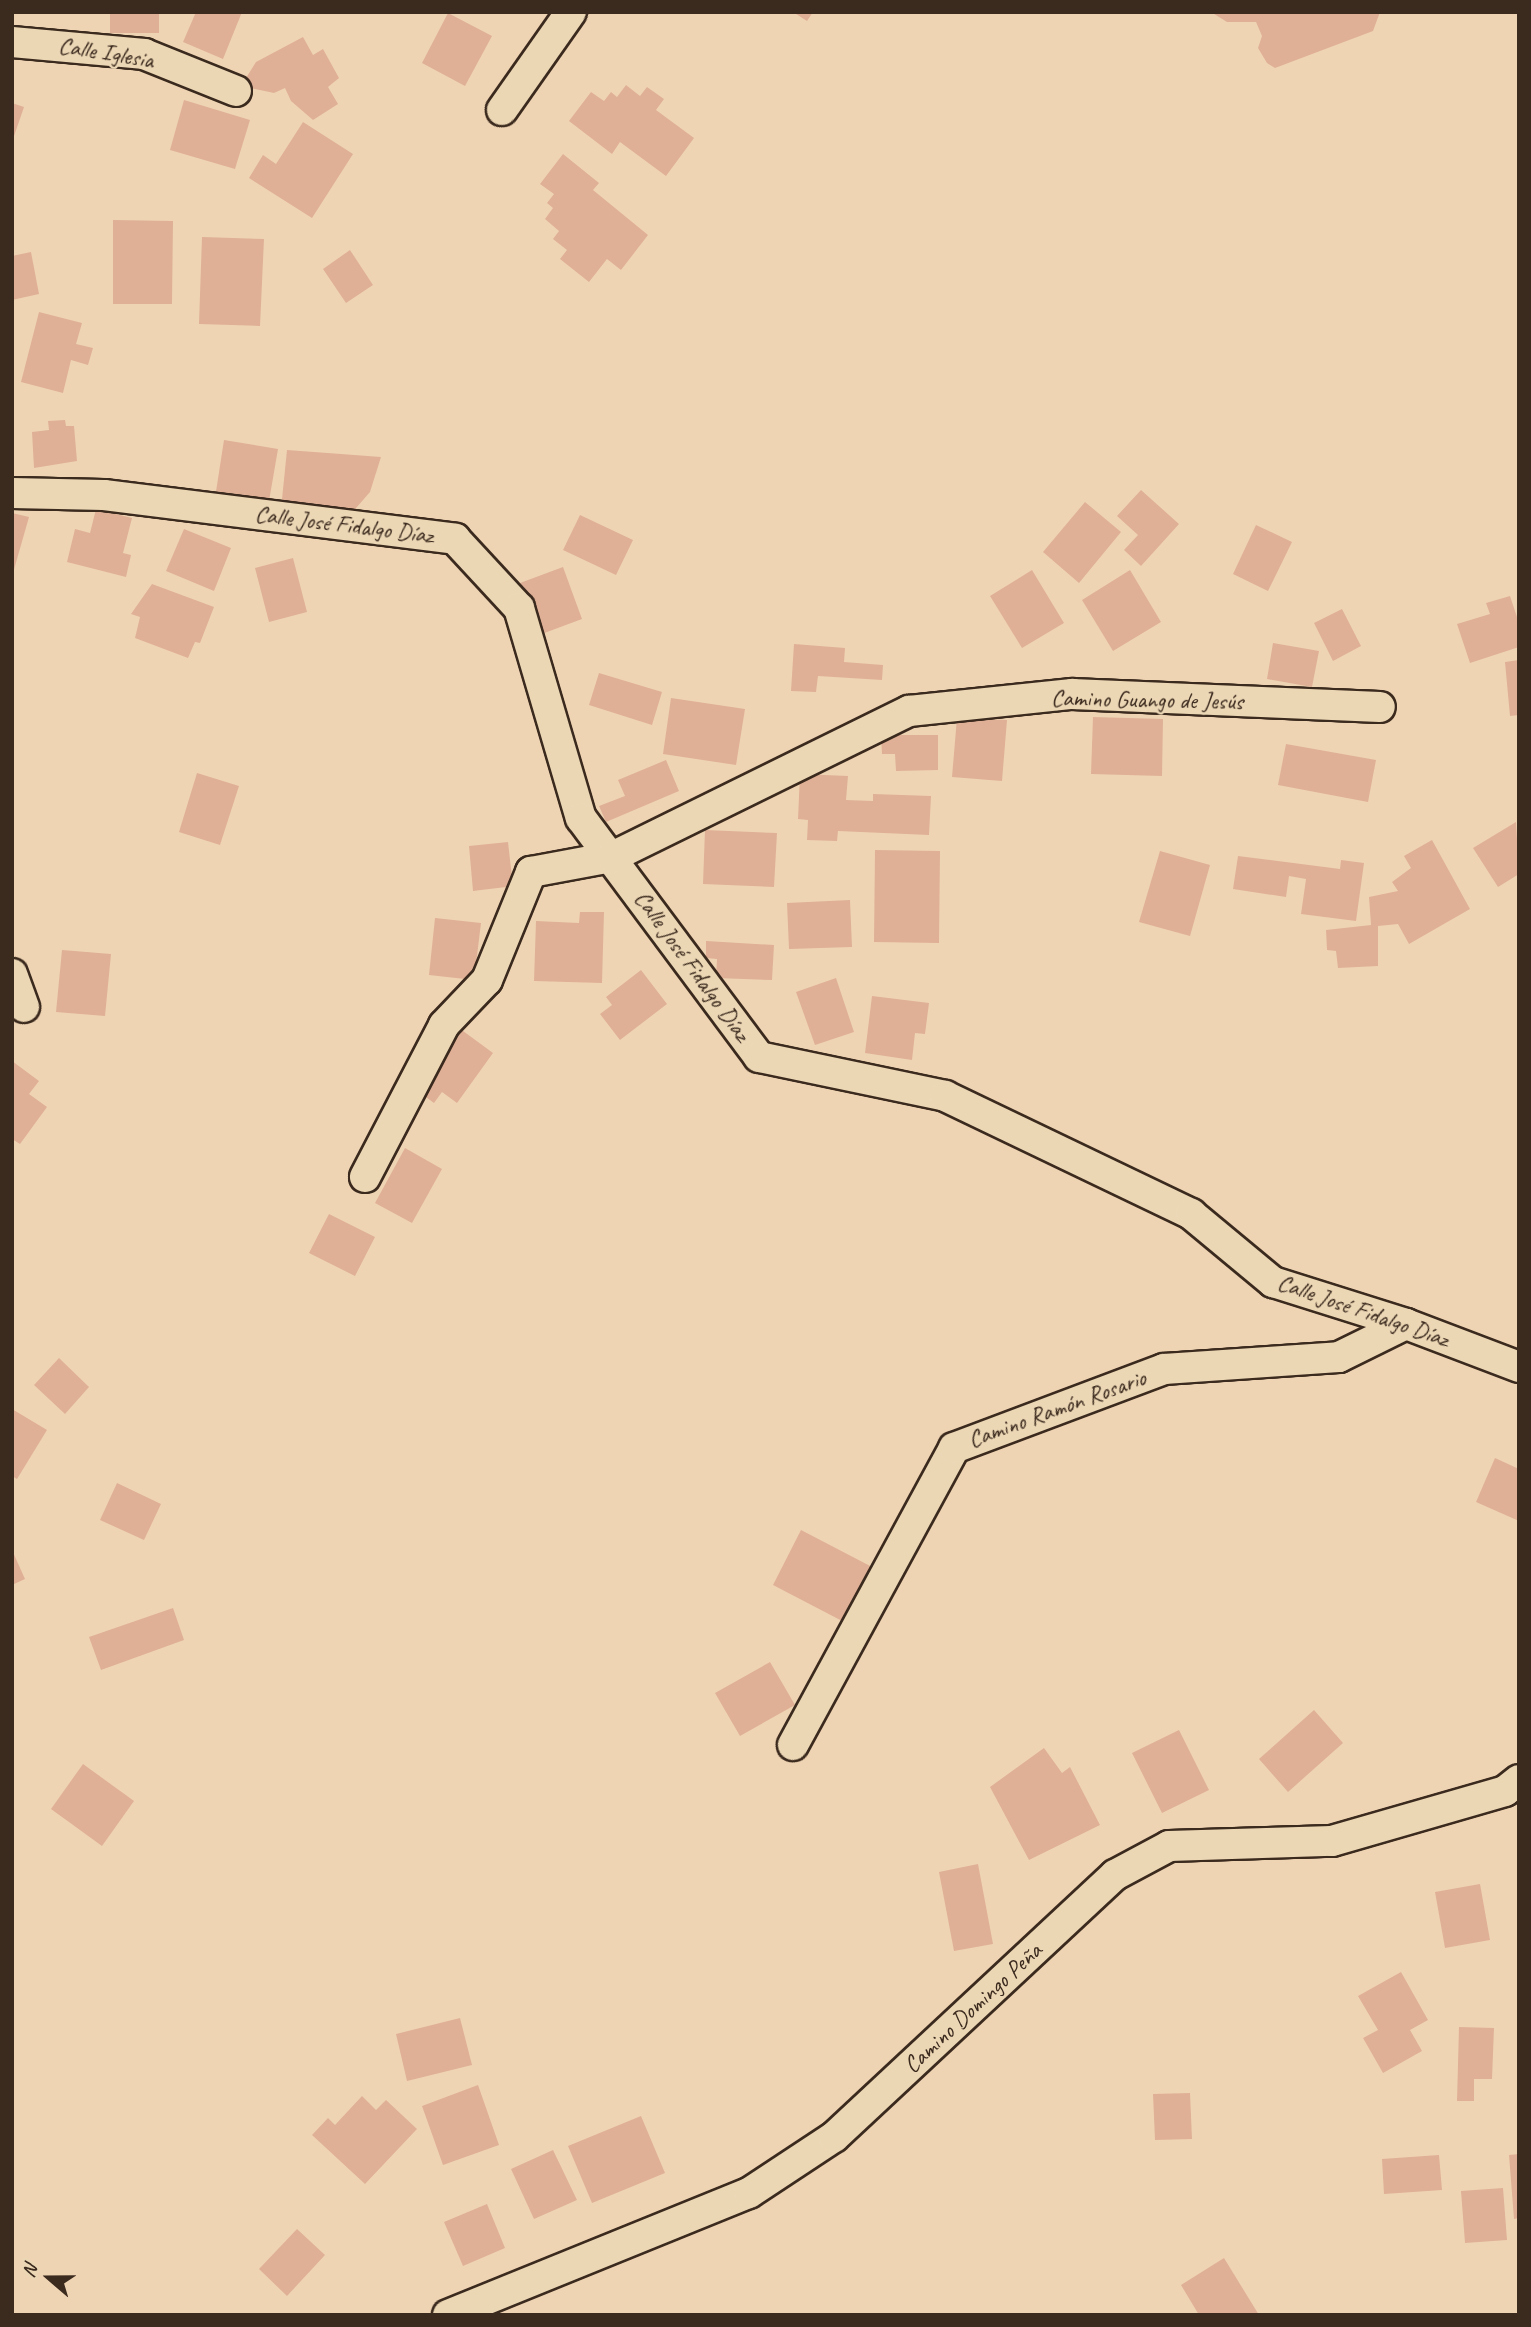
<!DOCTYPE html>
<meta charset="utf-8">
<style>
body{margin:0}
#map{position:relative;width:1531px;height:2327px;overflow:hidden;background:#efd4b3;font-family:Caveat,sans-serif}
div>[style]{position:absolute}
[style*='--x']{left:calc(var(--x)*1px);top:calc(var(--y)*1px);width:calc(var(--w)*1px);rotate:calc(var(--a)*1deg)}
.building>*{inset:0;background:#dfb096}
.roads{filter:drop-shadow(2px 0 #3b2a1e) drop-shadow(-2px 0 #3b2a1e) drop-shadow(0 2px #3b2a1e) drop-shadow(0 -2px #3b2a1e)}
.minor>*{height:30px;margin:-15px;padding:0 15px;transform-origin:15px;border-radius:15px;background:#ecd7b5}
span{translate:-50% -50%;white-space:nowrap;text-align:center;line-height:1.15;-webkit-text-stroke:5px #ecd7b5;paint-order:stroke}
.street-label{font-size:24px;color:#3b2a1e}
.frame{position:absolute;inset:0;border:14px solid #3b2a1e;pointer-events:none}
.north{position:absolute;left:14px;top:2243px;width:70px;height:70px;-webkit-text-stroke:5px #ecd7b5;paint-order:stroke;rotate:290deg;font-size:19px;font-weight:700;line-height:28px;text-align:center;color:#3b2a1e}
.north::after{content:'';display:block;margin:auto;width:24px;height:32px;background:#3b2a1e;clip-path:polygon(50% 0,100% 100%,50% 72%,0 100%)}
</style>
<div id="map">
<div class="building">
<i style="clip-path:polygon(110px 12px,159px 12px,159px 33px,110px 33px)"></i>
<i style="clip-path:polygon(196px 12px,242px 12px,223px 59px,183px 42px)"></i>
<i style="clip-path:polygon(793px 12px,813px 12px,807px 21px)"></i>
<i style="clip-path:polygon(1211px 12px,1380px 12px,1373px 31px,1275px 68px,1267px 63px,1258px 48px,1262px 36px,1256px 22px,1227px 22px)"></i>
<i style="clip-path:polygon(448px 13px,492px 36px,465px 86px,422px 63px)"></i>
<i style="clip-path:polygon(303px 37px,313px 55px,323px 49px,339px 78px,328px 87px,338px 104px,313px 120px,291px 101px,285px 88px,274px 93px,241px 86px,256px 62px)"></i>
<i style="clip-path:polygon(626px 85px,640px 96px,647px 87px,664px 99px,656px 110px,694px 138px,666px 176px,620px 142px,612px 154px,569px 121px,591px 92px,604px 101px,611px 92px,617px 97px)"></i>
<i style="clip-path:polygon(184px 100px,250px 120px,235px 169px,170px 150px)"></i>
<i style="clip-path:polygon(12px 103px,24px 107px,13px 139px,12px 139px)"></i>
<i style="clip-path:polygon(303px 122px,353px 154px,312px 218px,249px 178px,263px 155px,276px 164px)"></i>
<i style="clip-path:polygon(563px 154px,599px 183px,593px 190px,648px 235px,621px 270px,607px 259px,589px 282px,560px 259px,567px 250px,553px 239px,559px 231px,545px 219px,553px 208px,547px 203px,554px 194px,540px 184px)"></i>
<i style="clip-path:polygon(113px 220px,173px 221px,172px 304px,113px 304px)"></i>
<i style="clip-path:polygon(202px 237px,264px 239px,260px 326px,199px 324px)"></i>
<i style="clip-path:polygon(350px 250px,373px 285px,346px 303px,323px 269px)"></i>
<i style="clip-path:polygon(31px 252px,39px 294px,12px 300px,12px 256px)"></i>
<i style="clip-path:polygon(39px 312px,82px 323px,76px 344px,93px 348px,88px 365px,71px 360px,63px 393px,21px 382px)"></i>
<i style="clip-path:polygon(65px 420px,66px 426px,74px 426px,77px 461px,34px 468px,32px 432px,49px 430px,48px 421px)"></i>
<i style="clip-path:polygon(224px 440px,278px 449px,268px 507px,215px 498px)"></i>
<i style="clip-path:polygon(287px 450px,381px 457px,370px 492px,350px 515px,281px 509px)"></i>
<i style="clip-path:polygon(1141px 490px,1179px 524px,1141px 566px,1124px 550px,1138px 535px,1117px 516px)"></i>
<i style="clip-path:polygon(1085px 502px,1121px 532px,1079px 583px,1043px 552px)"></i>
<i style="clip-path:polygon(96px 509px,132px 518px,123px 553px,131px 555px,126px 577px,67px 562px,75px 529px,90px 533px)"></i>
<i style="clip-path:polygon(12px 513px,29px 517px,13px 573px,12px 572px)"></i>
<i style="clip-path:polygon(580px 515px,633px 540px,616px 575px,563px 550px)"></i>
<i style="clip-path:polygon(1256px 525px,1292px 542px,1268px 591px,1233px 574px)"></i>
<i style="clip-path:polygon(184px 529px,231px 548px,214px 591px,166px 571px)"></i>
<i style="clip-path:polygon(293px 558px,307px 612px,269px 622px,255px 568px)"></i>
<i style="clip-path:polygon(563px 567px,582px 619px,539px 635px,520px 583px)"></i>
<i style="clip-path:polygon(1032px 570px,1064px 623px,1022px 648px,990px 596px)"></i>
<i style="clip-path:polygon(1130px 570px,1161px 622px,1113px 651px,1082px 600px)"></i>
<i style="clip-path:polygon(152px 584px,214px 607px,200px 643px,195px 642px,188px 658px,135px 638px,140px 617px,131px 614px)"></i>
<i style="clip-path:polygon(1510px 596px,1519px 623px,1519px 647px,1470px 663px,1457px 624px,1490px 614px,1486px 603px)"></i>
<i style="clip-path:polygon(1342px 609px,1361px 646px,1333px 661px,1314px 623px)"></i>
<i style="clip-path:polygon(1273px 643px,1319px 651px,1312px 687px,1267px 679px)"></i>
<i style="clip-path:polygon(794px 644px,845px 648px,844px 662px,883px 665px,882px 680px,818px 676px,816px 692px,791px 691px)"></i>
<i style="clip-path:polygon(1519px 660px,1519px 715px,1510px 716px,1505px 662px)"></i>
<i style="clip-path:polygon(599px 673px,662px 692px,652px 725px,589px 705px)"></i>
<i style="clip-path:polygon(671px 698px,745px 709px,736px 765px,663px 754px)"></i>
<i style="clip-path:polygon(1093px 717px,1163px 719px,1162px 776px,1091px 774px)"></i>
<i style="clip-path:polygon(957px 718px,1007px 720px,1002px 781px,952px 777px)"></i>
<i style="clip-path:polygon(881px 735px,938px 735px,938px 770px,896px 771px,895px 754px,882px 754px)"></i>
<i style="clip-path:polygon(1286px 744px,1376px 760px,1368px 802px,1278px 785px)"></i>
<i style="clip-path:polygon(666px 760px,679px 791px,606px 822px,599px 806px,625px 796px,618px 780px)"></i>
<i style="clip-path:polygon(197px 773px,239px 786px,220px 845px,179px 832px)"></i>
<i style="clip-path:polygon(800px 774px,848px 776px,846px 800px,873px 801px,873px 794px,931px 796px,929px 835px,838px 831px,837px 841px,807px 840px,808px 820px,798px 819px)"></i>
<i style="clip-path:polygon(1516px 822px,1519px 874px,1498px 887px,1473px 848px)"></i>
<i style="clip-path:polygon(705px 830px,777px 833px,774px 887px,703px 884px)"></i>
<i style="clip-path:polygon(1432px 840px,1470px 909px,1409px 944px,1398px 924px,1378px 926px,1378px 966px,1338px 968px,1336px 951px,1327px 950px,1326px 930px,1371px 925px,1369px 897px,1398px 891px,1392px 882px,1411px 868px,1404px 856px)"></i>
<i style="clip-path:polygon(508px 842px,513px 886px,473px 891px,469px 846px)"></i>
<i style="clip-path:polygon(875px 850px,940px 851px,939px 943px,874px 942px)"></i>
<i style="clip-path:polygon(1160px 851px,1210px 865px,1190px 936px,1139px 922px)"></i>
<i style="clip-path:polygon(1238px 856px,1340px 869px,1341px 860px,1364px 863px,1356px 921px,1301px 914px,1306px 879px,1289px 876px,1286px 897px,1233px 889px)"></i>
<i style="clip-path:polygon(850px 900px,852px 947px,789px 949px,787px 903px)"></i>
<i style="clip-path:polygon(580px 912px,604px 912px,602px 983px,534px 981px,536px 921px,579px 923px)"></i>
<i style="clip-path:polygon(435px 918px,481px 923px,474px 980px,429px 975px)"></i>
<i style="clip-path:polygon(706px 941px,774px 945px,772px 980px,716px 978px,717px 959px,706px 958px)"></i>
<i style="clip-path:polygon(62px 950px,111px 954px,105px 1016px,56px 1012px)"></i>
<i style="clip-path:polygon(641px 970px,667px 1004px,620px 1040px,600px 1014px,612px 1005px,606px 997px)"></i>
<i style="clip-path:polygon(836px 978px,854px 1032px,815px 1045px,796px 992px)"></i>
<i style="clip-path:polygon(872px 996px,929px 1003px,925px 1034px,915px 1033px,912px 1060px,865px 1053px)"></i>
<i style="clip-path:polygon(459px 1028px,493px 1053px,457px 1103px,442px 1092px,434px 1103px,415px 1089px)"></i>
<i style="clip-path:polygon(12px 1061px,39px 1081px,29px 1094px,47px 1107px,20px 1144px,12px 1139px)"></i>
<i style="clip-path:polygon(405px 1148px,442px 1169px,412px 1223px,375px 1203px)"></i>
<i style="clip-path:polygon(329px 1214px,375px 1237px,355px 1276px,309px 1253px)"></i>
<i style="clip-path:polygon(59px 1358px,89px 1387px,65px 1414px,34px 1385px)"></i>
<i style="clip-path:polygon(12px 1409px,47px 1430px,17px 1479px,12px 1476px)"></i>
<i style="clip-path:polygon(1495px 1458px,1519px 1469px,1519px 1521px,1476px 1502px)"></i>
<i style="clip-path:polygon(117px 1483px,161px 1504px,144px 1540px,100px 1520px)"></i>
<i style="clip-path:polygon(801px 1530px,874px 1568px,846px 1623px,773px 1585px)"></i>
<i style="clip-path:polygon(12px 1550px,25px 1579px,12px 1585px)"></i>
<i style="clip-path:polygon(173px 1608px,184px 1640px,101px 1670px,89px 1637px)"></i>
<i style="clip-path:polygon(770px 1662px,795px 1705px,740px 1736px,715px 1693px)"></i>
<i style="clip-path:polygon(1314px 1710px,1343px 1743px,1288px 1792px,1259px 1759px)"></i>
<i style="clip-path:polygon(1179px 1730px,1209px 1790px,1162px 1813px,1132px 1753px)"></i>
<i style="clip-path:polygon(1044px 1748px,1062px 1773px,1070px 1767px,1100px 1825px,1029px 1860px,990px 1787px)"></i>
<i style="clip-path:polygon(83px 1764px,134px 1801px,102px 1846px,51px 1809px)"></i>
<i style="clip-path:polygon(978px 1864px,993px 1944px,954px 1951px,939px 1872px)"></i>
<i style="clip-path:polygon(1480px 1884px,1490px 1940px,1445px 1948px,1435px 1892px)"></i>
<i style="clip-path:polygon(1401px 1972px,1428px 2020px,1410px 2030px,1422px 2051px,1383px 2073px,1363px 2038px,1378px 2030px,1358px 1996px)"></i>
<i style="clip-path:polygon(460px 2018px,472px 2065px,407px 2081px,396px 2034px)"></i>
<i style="clip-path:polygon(1459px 2027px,1494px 2028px,1492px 2079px,1474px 2079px,1474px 2101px,1457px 2101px)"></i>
<i style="clip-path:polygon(478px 2085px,499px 2145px,443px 2165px,422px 2106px)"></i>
<i style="clip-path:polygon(1190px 2093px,1192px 2139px,1155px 2140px,1153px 2094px)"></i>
<i style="clip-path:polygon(362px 2096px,376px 2110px,386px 2100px,417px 2129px,365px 2184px,312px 2135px,328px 2118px,335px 2125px)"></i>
<i style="clip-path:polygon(641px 2116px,665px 2173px,592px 2203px,568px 2146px)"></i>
<i style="clip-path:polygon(553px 2150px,577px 2200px,534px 2219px,511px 2169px)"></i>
<i style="clip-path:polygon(1519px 2154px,1519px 2218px,1514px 2219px,1509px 2155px)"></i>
<i style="clip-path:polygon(1439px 2155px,1442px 2190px,1384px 2194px,1382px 2159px)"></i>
<i style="clip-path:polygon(1503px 2188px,1507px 2240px,1465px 2243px,1461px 2191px)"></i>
<i style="clip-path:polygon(487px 2204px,505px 2248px,463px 2266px,444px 2222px)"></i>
<i style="clip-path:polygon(297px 2229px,325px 2255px,287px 2296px,259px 2269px)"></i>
<i style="clip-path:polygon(1224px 2258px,1259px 2315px,1199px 2315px,1181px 2285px)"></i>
</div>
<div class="roads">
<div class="minor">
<i style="--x:12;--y:42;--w:133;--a:5.2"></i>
<i style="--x:144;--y:54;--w:99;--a:21.9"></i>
<i style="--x:502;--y:110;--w:120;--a:-54.9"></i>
<i style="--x:12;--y:493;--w:92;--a:1.2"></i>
<i style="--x:104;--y:495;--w:354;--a:7.1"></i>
<i style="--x:455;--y:539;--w:94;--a:47.2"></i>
<i style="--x:519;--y:608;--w:219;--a:73.6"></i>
<i style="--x:581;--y:818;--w:298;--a:53.3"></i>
<i style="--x:759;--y:1057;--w:190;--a:11.8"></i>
<i style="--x:945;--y:1096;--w:273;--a:25.6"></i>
<i style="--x:1191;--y:1214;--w:107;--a:39.7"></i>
<i style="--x:1273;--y:1282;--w:139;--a:17.5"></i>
<i style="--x:1406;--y:1324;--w:121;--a:20.8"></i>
<i style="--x:12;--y:974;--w:35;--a:70"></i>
<i style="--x:365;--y:1177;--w:171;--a:-62.5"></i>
<i style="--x:444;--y:1025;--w:62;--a:-46.3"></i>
<i style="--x:487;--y:980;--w:117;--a:-67.8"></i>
<i style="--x:531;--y:872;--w:82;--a:-10.5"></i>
<i style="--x:612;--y:857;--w:331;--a:-26.2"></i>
<i style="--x:909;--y:711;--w:164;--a:-6"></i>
<i style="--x:1072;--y:694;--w:308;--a:2.4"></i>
<i style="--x:793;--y:1745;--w:338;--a:-61.5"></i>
<i style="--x:954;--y:1448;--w:224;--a:-20.6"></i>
<i style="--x:1164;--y:1369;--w:175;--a:-3.9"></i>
<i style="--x:1339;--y:1357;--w:75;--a:-26.2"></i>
<i style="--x:448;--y:2315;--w:325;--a:-22.1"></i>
<i style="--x:749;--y:2193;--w:102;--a:-33.4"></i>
<i style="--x:834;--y:2137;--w:384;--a:-43"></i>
<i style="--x:1115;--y:1875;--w:61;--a:-28.2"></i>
<i style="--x:1169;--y:1846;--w:163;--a:-1.8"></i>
<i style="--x:1332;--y:1841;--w:180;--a:-16.1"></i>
<i style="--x:1505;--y:1791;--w:18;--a:-38"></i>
</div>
</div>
<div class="street-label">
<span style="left:106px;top:53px;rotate:9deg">Calle Iglesia</span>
<span style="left:344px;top:525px;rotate:7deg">Calle José Fidalgo Díaz</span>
<span style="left:1147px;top:700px;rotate:1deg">Camino Guango de Jesús</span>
<span style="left:692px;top:966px;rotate:54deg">Calle José Fidalgo Díaz</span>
<span style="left:1363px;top:1311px;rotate:19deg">Calle José Fidalgo Díaz</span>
<span style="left:1057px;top:1409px;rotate:-20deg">Camino Ramón Rosario</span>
<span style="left:973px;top:2008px;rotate:-43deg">Camino Domingo Peña</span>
</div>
<div class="frame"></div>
<div class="north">N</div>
</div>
